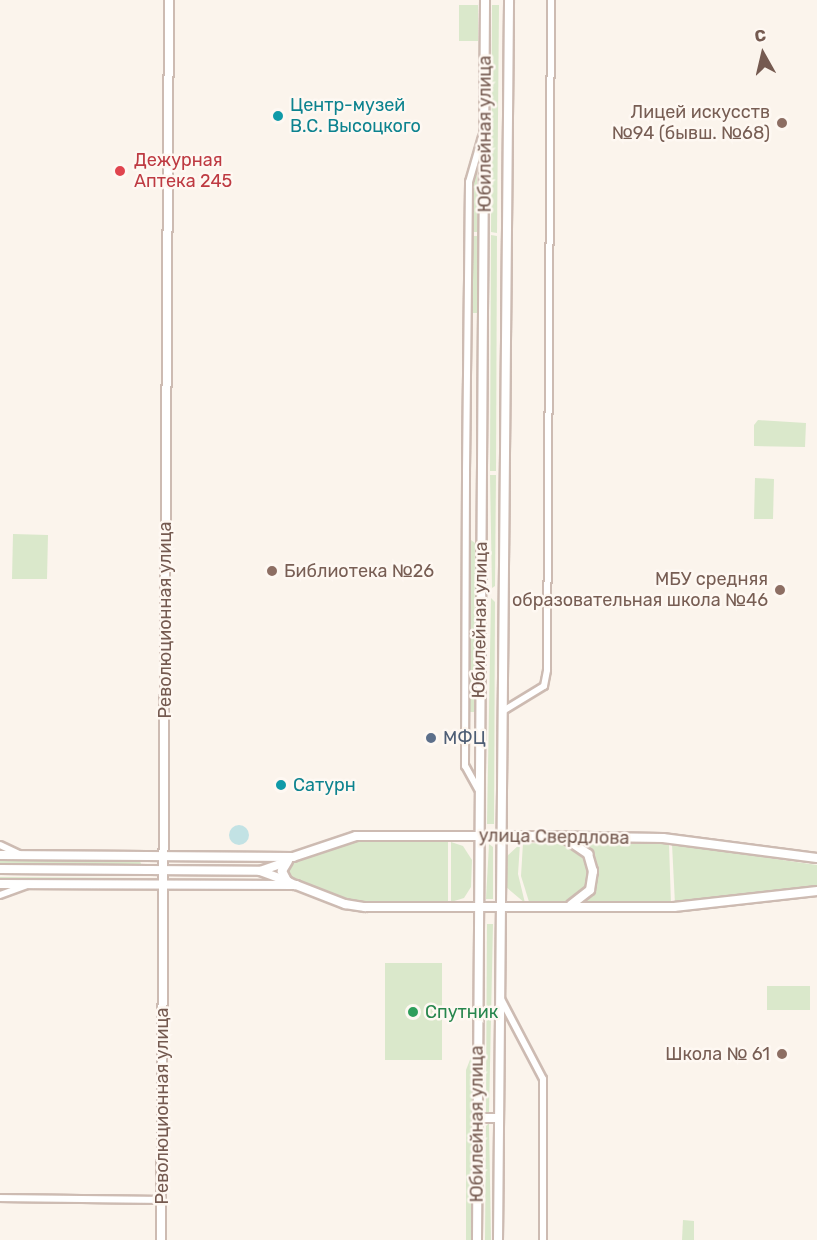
<!DOCTYPE html>
<meta charset="utf-8">
<style>
body{margin:0}
#map{position:relative;width:817px;height:1240px;overflow:hidden;background:#fbf4ec;font-family:Rubik,sans-serif}
div>[style]{position:absolute}
[style*='--x']{left:calc(var(--x)*1px);top:calc(var(--y)*1px);width:calc(var(--w)*1px);rotate:calc(var(--a)*1deg)}
.green>*{inset:0;background:#dae8cb}
.water>*{inset:0;background:#c2e2e4}
.round{border-radius:50%}
.roads{filter:drop-shadow(2px 0 #cdbbb2) drop-shadow(-2px 0 #cdbbb2) drop-shadow(0 2px #cdbbb2) drop-shadow(0 -2px #cdbbb2)}
.street>*{height:6px;margin:-3px;padding:0 3px;transform-origin:3px;border-radius:3px;background:#fff}
.secondary>*{height:8px;margin:-4px;padding:0 4px;transform-origin:4px;border-radius:4px;background:#fff}
.dots>*{width:16px;height:16px;translate:-50% -50%;box-sizing:border-box;border:3px solid #fef8f2;border-radius:50%}
span{translate:-50% -50%;white-space:nowrap;text-align:center;line-height:1.15;-webkit-text-stroke:5px #fef8f2;paint-order:stroke}
.culture-label{font-size:18px;color:#0d838f}
.left{translate:0 -50%;text-align:left}
.education-label{font-size:18px;color:#785e54}
.right{translate:-100% -50%;text-align:right}
.street-label{font-size:18px;color:#755a50}
.health-label{font-size:18px;color:#be3a42}
.service-label{font-size:18px;color:#4e5e75}
.leisure-label{font-size:18px;color:#27864d}
.north{position:absolute;left:733px;top:24px;width:60px;height:60px;-webkit-text-stroke:4px #fef8f2;paint-order:stroke;rotate:352deg;font-size:16px;font-weight:700;line-height:24px;text-align:center;color:#755a50}
.north::after{content:'';display:block;margin:auto;width:21px;height:27px;background:#755a50;clip-path:polygon(50% 0,100% 100%,50% 72%,0 100%)}
</style>
<div id="map">
<div class="green">
<i style="clip-path:polygon(459px 5px,478px 5px,478px 41px,459px 41px)"></i>
<i style="clip-path:polygon(492px 5px,499px 5px,497px 233px,491px 232px)"></i>
<i style="clip-path:polygon(477px 158px,477px 232px,471px 232px,471px 183px)"></i>
<i style="clip-path:polygon(491px 235px,497px 236px,496px 471px,490px 471px)"></i>
<i style="clip-path:polygon(471px 236px,477px 236px,477px 313px,470px 313px)"></i>
<i style="clip-path:polygon(758px 420px,806px 423px,805px 447px,754px 446px,754px 425px)"></i>
<i style="clip-path:polygon(490px 475px,496px 475px,495px 586px,492px 588px)"></i>
<i style="clip-path:polygon(755px 478px,774px 479px,773px 519px,754px 519px)"></i>
<i style="clip-path:polygon(13px 534px,48px 535px,47px 579px,12px 579px)"></i>
<i style="clip-path:polygon(471px 540px,475px 543px,474px 712px,469px 712px)"></i>
<i style="clip-path:polygon(491px 598px,495px 602px,494px 824px,487px 824px)"></i>
<i style="clip-path:polygon(351px 841px,448px 842px,448px 902px,353px 902px,287px 877px,284px 867px,287px 864px)"></i>
<i style="clip-path:polygon(451px 842px,463px 846px,472px 860px,471px 887px,464px 898px,451px 902px)"></i>
<i style="clip-path:polygon(523px 843px,570px 844px,587px 864px,585px 890px,569px 904px,530px 905px,521px 876px)"></i>
<i style="clip-path:polygon(584px 843px,669px 844px,671px 904px,582px 905px,594px 889px,597px 874px,595px 858px)"></i>
<i style="clip-path:polygon(489px 844px,493px 847px,493px 899px,486px 899px)"></i>
<i style="clip-path:polygon(520px 844px,518px 874px,525px 903px,506px 887px,506px 857px)"></i>
<i style="clip-path:polygon(672px 844px,817px 865px,817px 887px,675px 904px)"></i>
<i style="clip-path:polygon(0 861px,140px 861px,141px 864px,0 864px)"></i>
<i style="clip-path:polygon(0 877px,137px 878px,138px 880px,0 880px)"></i>
<i style="clip-path:polygon(487px 924px,493px 924px,489px 1113px,486px 1112px)"></i>
<i style="clip-path:polygon(385px 963px,442px 963px,442px 1060px,385px 1060px)"></i>
<i style="clip-path:polygon(767px 986px,810px 986px,810px 1010px,767px 1010px)"></i>
<i style="clip-path:polygon(473px 1052px,471px 1240px,466px 1240px,466px 1070px)"></i>
<i style="clip-path:polygon(489px 1123px,491px 1240px,485px 1240px,486px 1126px)"></i>
<i style="clip-path:polygon(683px 1220px,694px 1221px,694px 1240px,682px 1240px)"></i>
</div>
<div class="water">
<i class="round" style="left:229px;top:825px;width:20px;height:20px"></i>
</div>
<div class="roads">
<div class="street">
<i style="--x:503;--y:711;--w:48;--a:-31.4"></i>
<i style="--x:544;--y:686;--w:16;--a:-79"></i>
<i style="--x:547;--y:670;--w:670;--a:-89.66"></i>
<i style="--x:478;--y:789;--w:26;--a:-119"></i>
<i style="--x:465;--y:766;--w:295;--a:-89.8"></i>
<i style="--x:466;--y:471;--w:289;--a:-89.4"></i>
<i style="--x:469;--y:182;--w:47;--a:-73.9"></i>
<i style="--x:0;--y:845;--w:21;--a:25"></i>
<i style="--x:0;--y:895;--w:27;--a:-20"></i>
<i style="--x:501;--y:999;--w:90;--a:62.3"></i>
<i style="--x:543;--y:1079;--w:161;--a:90"></i>
<i style="--x:0;--y:1198;--w:162;--a:0.7"></i>
</div>
<div class="secondary">
<i style="--x:566;--y:839;--w:27;--a:34"></i>
<i style="--x:588;--y:854;--w:18;--a:74"></i>
<i style="--x:593;--y:871;--w:19;--a:99"></i>
<i style="--x:590;--y:890;--w:24;--a:142"></i>
<i style="--x:0;--y:855;--w:293;--a:0.4"></i>
<i style="--x:293;--y:857;--w:66;--a:-18.4"></i>
<i style="--x:356;--y:836;--w:171;--a:0"></i>
<i style="--x:527;--y:836;--w:136;--a:0.8"></i>
<i style="--x:663;--y:838;--w:155;--a:7.4"></i>
<i style="--x:288;--y:861;--w:12;--a:121"></i>
<i style="--x:282;--y:871;--w:11;--a:63"></i>
<i style="--x:287;--y:881;--w:9;--a:27"></i>
<i style="--x:0;--y:869;--w:260;--a:0.4"></i>
<i style="--x:260;--y:871;--w:28;--a:-19"></i>
<i style="--x:260;--y:871;--w:29;--a:20"></i>
<i style="--x:0;--y:884;--w:296;--a:0.2"></i>
<i style="--x:296;--y:885;--w:53;--a:21.2"></i>
<i style="--x:345;--y:904;--w:20;--a:9"></i>
<i style="--x:365;--y:907;--w:309;--a:0"></i>
<i style="--x:674;--y:907;--w:144;--a:-6.4"></i>
<i style="--x:477;--y:1118;--w:22;--a:0"></i>
<i style="--x:161;--y:1240;--w:1240;--a:-89.63"></i>
<i style="--x:477;--y:1240;--w:1240;--a:-89.63"></i>
<i style="--x:498;--y:1240;--w:1240;--a:-89.49"></i>
</div>
</div>
<div class="dots">
<i style="left:278px;top:116px;background:#0f9aa8"></i>
<i style="left:782px;top:123px;background:#8d6e63"></i>
<i style="left:120px;top:171px;background:#e0444e"></i>
<i style="left:272px;top:571px;background:#8d6e63"></i>
<i style="left:780px;top:590px;background:#8d6e63"></i>
<i style="left:431px;top:738px;background:#5c6f8a"></i>
<i style="left:281px;top:785px;background:#0f9aa8"></i>
<i style="left:413px;top:1012px;background:#2e9e5b"></i>
<i style="left:782px;top:1054px;background:#8d6e63"></i>
</div>
<div class="culture-label">
<span class="left" style="left:290px;top:116px">Центр-музей<br>В.С. Высоцкого</span>
<span class="left" style="left:293px;top:785px">Сатурн</span>
</div>
<div class="education-label">
<span class="right" style="left:770px;top:123px">Лицей искусств<br>№94 (бывш. №68)</span>
<span class="left" style="left:284px;top:571px">Библиотека №26</span>
<span class="right" style="left:768px;top:590px">МБУ средняя<br>образовательная школа №46</span>
<span class="right" style="left:770px;top:1054px">Школа № 61</span>
</div>
<div class="street-label">
<span style="left:485px;top:134px;rotate:-90deg">Юбилейная улица</span>
<span style="left:165px;top:620px;rotate:-90deg">Революционная улица</span>
<span style="left:480px;top:620px;rotate:-89deg">Юбилейная улица</span>
<span style="left:554px;top:837px;rotate:1deg">улица Свердлова</span>
<span style="left:162px;top:1106px;rotate:-90deg">Революционная улица</span>
<span style="left:477px;top:1124px;rotate:-90deg">Юбилейная улица</span>
</div>
<div class="health-label">
<span class="left" style="left:134px;top:171px">Дежурная<br>Аптека 245</span>
</div>
<div class="service-label">
<span class="left" style="left:443px;top:738px">МФЦ</span>
</div>
<div class="leisure-label">
<span class="left" style="left:425px;top:1012px">Спутник</span>
</div>
<div class="north">С</div>
</div>
